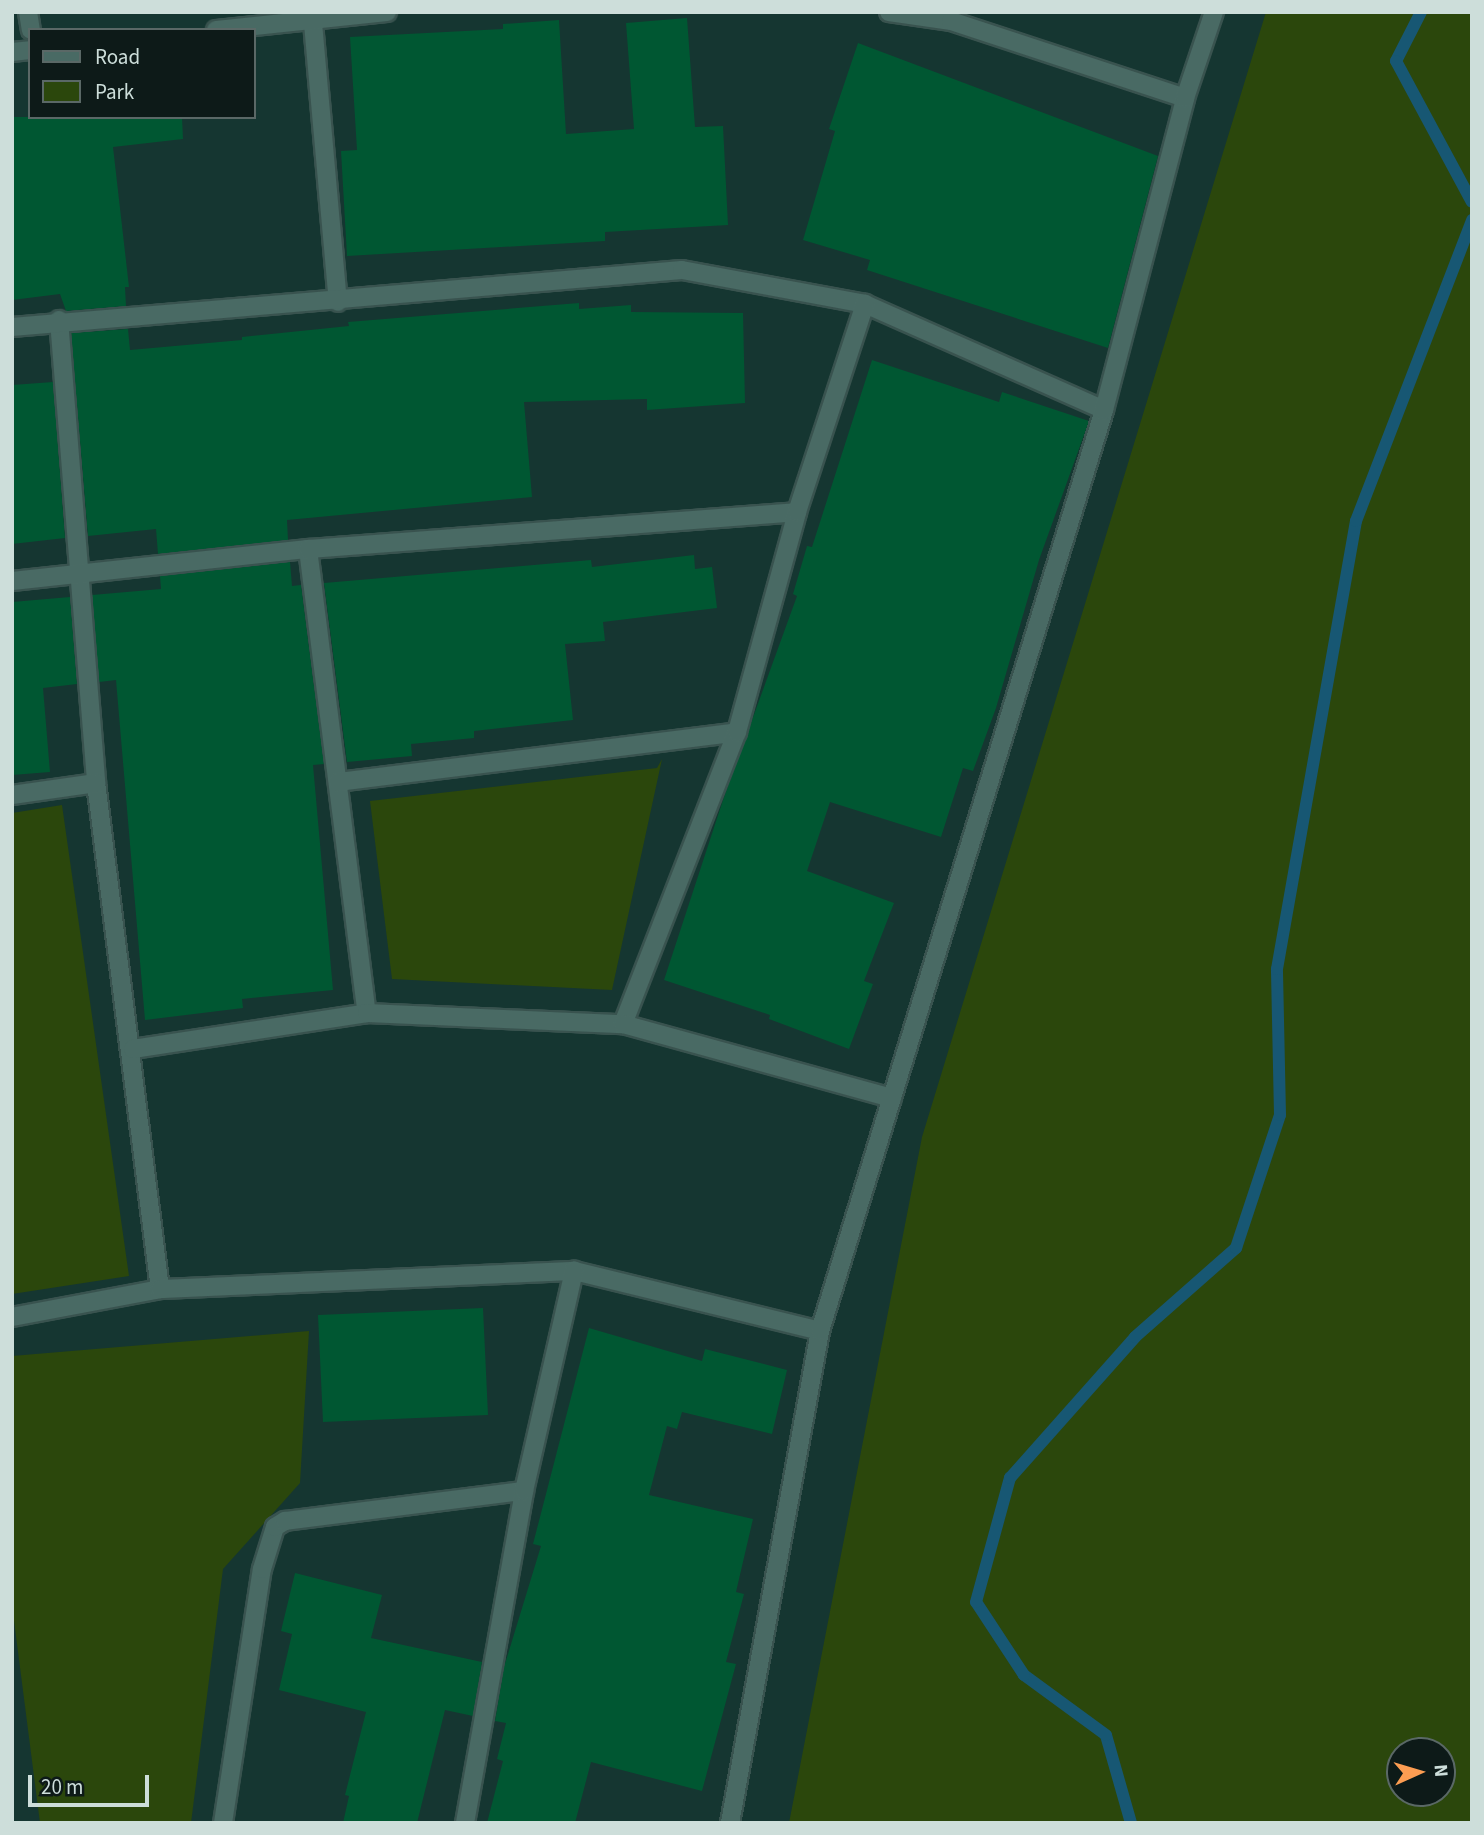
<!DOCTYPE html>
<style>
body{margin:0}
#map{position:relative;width:1484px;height:1835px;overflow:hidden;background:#153631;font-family:"Source Sans 3",sans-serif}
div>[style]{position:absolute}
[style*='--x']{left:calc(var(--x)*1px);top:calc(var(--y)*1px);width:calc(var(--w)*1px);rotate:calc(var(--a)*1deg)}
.green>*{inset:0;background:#2b470c}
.stream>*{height:12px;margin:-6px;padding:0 6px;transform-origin:6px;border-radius:6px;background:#175773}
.building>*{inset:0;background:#005732}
.roads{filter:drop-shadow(2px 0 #39534f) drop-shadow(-2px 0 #39534f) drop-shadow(0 2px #39534f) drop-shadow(0 -2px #39534f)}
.minor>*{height:18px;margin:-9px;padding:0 9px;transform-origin:9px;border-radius:9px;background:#496a64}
span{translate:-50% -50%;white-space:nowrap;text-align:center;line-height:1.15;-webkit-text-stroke:6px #0d1a18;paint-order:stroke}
.frame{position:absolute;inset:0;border:14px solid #cddeda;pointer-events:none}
.legend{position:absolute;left:28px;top:28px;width:228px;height:91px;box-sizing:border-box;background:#0d1a18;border:2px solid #5a6866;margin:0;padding:9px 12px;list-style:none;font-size:21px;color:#cddeda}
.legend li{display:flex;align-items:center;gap:14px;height:35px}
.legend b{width:35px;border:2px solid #5a6866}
.north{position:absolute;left:1386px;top:1737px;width:70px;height:70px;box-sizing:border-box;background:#0d1a18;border:2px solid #5a6866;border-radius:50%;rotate:86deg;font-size:19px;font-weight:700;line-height:28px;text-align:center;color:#cddeda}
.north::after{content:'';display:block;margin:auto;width:24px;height:32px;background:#fc9d52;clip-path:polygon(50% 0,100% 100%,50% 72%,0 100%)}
.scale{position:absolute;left:28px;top:1775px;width:121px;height:32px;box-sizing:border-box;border:4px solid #cddeda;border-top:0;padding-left:9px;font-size:21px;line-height:24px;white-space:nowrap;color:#cddeda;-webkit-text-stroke:5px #0d1a18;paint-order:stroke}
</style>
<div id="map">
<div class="green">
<i style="clip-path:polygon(evenodd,1266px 12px,1472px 12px,1472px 1823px,789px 1823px,922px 1137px,1266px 12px,1400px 1751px,1442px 1751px,1442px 1793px,1400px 1793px,1400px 1751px)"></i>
<i style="clip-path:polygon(662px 759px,612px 990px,392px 979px,370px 801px,657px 768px)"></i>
<i style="clip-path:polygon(62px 805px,129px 1276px,12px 1294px,12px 813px)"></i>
<i style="clip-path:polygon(309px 1331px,300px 1483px,223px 1569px,191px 1823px,40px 1823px,12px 1605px,12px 1356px)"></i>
</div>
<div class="stream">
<i style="--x:1421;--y:12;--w:55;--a:117"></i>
<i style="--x:1396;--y:61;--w:160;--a:61.7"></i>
<i style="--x:1131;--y:1823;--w:91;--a:-105.9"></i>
<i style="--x:1106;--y:1735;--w:102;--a:-143.8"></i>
<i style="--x:1024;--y:1675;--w:87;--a:-123.3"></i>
<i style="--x:976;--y:1602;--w:129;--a:-74.7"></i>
<i style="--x:1010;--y:1478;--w:188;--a:-48.4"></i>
<i style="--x:1135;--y:1337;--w:135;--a:-41.4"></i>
<i style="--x:1236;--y:1248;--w:140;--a:-71.7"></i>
<i style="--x:1280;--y:1115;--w:146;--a:-91.2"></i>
<i style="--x:1277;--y:969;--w:455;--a:-80"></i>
<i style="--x:1356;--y:521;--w:323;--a:-68.9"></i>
</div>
<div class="building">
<i style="clip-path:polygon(687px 18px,695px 127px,723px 126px,728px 225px,605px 232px,605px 241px,347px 256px,341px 151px,357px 150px,350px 37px,503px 29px,503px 24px,559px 20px,566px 134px,634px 129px,626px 23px)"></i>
<i style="clip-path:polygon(858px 43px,1158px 156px,1108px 348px,867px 270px,870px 260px,803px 240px,835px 131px,829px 129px)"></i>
<i style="clip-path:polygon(12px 117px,182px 117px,183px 139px,113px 147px,129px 287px,125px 287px,126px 306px,66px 311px,60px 294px,12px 300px)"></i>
<i style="clip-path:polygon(579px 303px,579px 309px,631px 305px,631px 312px,743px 313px,745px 403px,647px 410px,647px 399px,524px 402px,532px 497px,287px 520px,288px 540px,158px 554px,156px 529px,88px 536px,71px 333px,128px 329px,130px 350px,242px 340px,242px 337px,349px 326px,348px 322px)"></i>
<i style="clip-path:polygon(872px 360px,999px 402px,1002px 392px,1089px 421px,1039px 560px,996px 708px,973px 771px,963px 768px,941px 837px,830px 802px,807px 871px,894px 903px,864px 981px,873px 984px,849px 1049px,769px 1019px,770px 1015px,664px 980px,723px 800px,797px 596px,793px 594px,807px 546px,812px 547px)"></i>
<i style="clip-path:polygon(53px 382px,65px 538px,12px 544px,12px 385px)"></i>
<i style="clip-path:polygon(694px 555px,695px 569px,712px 567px,717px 608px,603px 622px,605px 641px,565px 644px,573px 720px,474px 731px,474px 738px,411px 744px,412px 756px,347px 762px,324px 583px,591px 560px,592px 567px)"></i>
<i style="clip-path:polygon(290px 562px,292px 586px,301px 585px,324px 764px,313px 765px,333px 990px,242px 999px,243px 1008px,145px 1020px,116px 680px,99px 682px,92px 595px,161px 589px,160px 576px)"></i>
<i style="clip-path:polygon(70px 597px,77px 684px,43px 688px,50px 772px,12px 775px,12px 602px)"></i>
<i style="clip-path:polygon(483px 1308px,488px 1415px,323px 1422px,318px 1315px)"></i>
<i style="clip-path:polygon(589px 1328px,702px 1361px,705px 1349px,787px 1370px,772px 1434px,682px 1412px,677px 1429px,667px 1426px,649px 1495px,753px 1519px,736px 1592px,744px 1594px,726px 1662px,736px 1664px,702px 1791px,591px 1762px,575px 1823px,487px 1823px,503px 1761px,497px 1759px,506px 1723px,495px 1721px,504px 1667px,541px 1546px,533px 1544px)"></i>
<i style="clip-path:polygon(295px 1573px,382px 1595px,371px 1638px,482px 1662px,473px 1716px,445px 1710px,417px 1823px,343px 1823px,349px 1796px,345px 1795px,366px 1712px,279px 1690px,292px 1634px,281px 1631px)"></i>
</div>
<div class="roads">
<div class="minor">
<i style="--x:28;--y:12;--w:18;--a:81"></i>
<i style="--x:312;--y:12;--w:291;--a:84.9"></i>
<i style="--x:889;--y:12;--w:63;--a:8.3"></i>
<i style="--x:951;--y:21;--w:246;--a:18.2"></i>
<i style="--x:216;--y:30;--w:172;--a:-6"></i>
<i style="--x:12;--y:52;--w:18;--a:-6"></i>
<i style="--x:59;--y:320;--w:464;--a:85.4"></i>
<i style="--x:96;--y:783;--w:510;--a:82.79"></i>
<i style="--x:12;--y:327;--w:672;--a:-4.86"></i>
<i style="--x:682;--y:270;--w:186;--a:10.5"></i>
<i style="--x:865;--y:304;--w:261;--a:23.9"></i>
<i style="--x:308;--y:549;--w:468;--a:82.8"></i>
<i style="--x:12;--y:581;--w:298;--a:-6.2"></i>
<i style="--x:308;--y:549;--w:490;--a:-4.3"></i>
<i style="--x:338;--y:782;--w:402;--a:-7.1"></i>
<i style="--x:12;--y:795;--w:85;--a:-8.1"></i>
<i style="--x:623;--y:1024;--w:313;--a:-68.7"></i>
<i style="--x:737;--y:732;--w:228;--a:-74.7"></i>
<i style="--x:797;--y:512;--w:219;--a:-71.9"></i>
<i style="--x:133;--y:1049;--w:237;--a:-8.7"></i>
<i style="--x:367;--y:1013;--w:256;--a:2.5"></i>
<i style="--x:623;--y:1024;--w:279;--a:15.4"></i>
<i style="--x:12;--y:1317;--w:151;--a:-10.7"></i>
<i style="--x:160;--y:1289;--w:414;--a:-2.5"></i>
<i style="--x:574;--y:1271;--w:253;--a:13.7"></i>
<i style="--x:223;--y:1823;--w:257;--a:-81.3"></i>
<i style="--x:262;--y:1569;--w:44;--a:-72.8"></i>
<i style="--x:275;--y:1527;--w:12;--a:-31"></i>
<i style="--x:285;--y:1521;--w:241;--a:-7.2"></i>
<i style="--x:465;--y:1823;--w:337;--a:-79.9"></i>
<i style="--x:524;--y:1491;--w:226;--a:-77.2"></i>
<i style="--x:730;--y:1823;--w:500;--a:-79.63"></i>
<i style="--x:820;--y:1331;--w:964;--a:-72.86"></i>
<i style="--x:1104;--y:410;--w:322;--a:-75.4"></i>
<i style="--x:1185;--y:98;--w:91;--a:-71.4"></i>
</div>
</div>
<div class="frame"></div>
<ul class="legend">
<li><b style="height:9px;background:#496a64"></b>Road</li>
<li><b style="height:19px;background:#2b470c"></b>Park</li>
</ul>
<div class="north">N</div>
<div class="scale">20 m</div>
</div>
